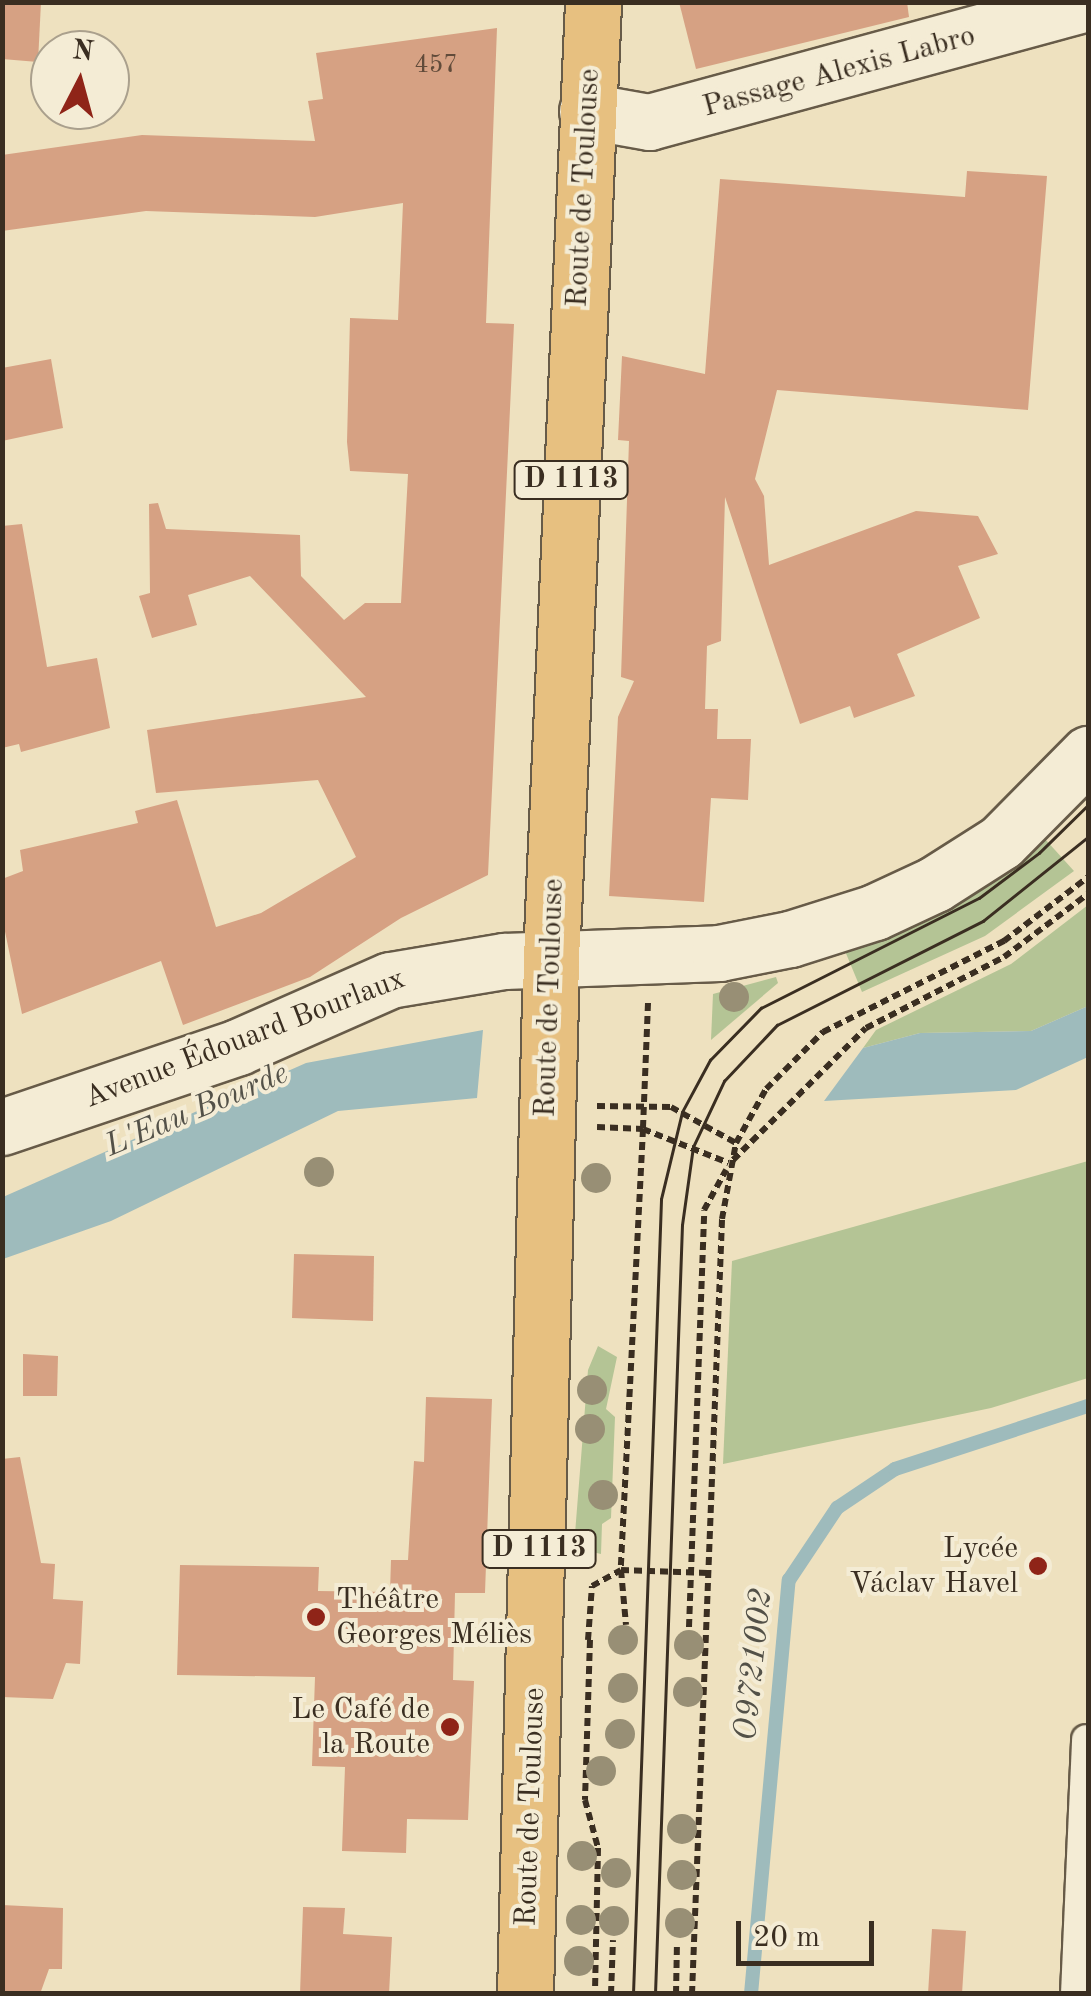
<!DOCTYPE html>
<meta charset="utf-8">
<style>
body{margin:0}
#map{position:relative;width:1091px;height:1996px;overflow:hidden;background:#eee1bf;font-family:"Old Standard TT",serif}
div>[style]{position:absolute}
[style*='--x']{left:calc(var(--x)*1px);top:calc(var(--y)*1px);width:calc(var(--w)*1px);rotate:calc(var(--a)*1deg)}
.green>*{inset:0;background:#b4c495}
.water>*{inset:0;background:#9ebbbc}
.stream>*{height:14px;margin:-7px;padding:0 7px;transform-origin:7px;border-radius:7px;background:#9ebbbc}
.building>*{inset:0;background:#d6a183}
.path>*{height:6px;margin-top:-3px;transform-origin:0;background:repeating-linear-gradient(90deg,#3a2e21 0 8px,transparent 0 13px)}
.roads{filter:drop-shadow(2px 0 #675b48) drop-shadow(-2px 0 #675b48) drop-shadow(0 2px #675b48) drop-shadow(0 -2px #675b48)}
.lane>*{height:28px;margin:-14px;padding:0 14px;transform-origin:14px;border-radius:14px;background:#f4ecd5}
.street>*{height:55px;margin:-27.5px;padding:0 27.5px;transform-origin:27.5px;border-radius:27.5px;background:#f4ecd5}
.secondary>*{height:55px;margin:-27.5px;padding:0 27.5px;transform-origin:27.5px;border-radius:27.5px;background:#f4ecd5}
.primary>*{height:55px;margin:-27.5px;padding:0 27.5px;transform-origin:27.5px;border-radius:27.5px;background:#e7c080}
.tram>*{height:2.5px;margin:-1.25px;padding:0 1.25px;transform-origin:1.25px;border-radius:1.25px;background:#3a2e21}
.trees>*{width:30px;height:30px;margin:-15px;border-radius:50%;background:#988f75}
.dots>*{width:28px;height:28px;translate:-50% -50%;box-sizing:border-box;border:5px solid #f4ecd5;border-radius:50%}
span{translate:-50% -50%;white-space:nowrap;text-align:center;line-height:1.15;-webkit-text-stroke:8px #f4ecd5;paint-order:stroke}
.number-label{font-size:25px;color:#614b3a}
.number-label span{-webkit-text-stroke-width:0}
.shield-label span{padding:2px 8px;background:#f4ecd5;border:2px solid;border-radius:8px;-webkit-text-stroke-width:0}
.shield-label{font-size:28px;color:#3a2e21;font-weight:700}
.street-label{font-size:30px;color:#3a2e21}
.poi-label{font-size:30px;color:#3a2e21}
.right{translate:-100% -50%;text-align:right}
.left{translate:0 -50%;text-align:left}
.water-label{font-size:32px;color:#535148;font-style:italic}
.frame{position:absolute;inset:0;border:5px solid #3a2e21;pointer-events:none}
.north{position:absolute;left:30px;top:30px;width:100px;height:100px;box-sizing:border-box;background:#f4ecd5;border:2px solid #aaa08d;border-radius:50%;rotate:6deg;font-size:28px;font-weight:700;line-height:40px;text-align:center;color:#3a2e21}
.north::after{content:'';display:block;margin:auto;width:35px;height:45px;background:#8f2418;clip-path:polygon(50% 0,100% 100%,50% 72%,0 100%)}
.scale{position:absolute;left:736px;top:1921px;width:138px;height:45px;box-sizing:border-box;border:5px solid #3a2e21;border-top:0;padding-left:12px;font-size:30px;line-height:35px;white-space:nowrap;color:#3a2e21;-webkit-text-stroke:8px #f4ecd5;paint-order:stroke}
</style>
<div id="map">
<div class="green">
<i style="clip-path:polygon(1045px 839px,1074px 871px,985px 936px,862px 992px,845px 951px,960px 901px)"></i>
<i style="clip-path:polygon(1088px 905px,1088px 1006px,1031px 1031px,920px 1033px,863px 1048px,876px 1030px,1011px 964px)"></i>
<i style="clip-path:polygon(776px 977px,778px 983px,711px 1040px,713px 994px)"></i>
<i style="clip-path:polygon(1088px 1161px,1088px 1378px,991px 1408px,723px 1464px,732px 1261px)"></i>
<i style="clip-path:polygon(598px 1346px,617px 1357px,606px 1409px,615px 1417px,611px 1518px,602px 1524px,601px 1554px,584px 1550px,573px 1559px,588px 1370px)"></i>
</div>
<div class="water">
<i style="clip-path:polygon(1088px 1006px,1088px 1057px,1016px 1090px,824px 1101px,863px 1048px,920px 1033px,1031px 1031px)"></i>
<i style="clip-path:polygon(483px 1030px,477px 1098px,338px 1111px,111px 1221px,3px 1259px,3px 1197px,306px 1063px)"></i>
</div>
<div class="stream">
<i style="--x:751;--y:1994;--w:416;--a:-84.8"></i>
<i style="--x:789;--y:1580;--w:87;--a:-56.3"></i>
<i style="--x:837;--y:1508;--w:70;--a:-33.9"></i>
<i style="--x:895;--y:1469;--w:203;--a:-18.1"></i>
</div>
<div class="building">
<i style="clip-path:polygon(2px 2px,41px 2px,38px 62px,2px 59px)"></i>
<i style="clip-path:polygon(679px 2px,907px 2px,909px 17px,696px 69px)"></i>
<i style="clip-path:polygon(497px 28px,486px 323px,514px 324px,488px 875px,401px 918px,310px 977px,183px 1025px,161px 961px,22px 1014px,2px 917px,2px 879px,23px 871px,20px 850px,138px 823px,135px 811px,177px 800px,216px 927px,261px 913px,356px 857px,318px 780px,156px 793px,147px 730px,366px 697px,250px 576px,188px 595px,197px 625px,152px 638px,139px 596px,150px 593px,149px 504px,158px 503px,166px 529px,300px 535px,301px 576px,344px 620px,365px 603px,401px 603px,408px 474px,350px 471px,347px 442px,350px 318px,398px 320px,403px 203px,315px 217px,146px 211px,2px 231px,2px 155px,142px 135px,315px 141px,308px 101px,323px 99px,316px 53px)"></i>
<i style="clip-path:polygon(967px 171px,1047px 176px,1028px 410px,777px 390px,755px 479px,764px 496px,769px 565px,916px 511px,978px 516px,998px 554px,958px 566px,980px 618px,897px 654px,915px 696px,854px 718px,850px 706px,800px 724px,725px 497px,721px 641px,707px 646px,705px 709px,718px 709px,717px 739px,751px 739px,748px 800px,711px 798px,704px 902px,609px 896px,618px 717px,634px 681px,621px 677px,629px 441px,618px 440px,622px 356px,705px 374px,720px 179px,965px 197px)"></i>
<i style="clip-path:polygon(51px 359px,63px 428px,2px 441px,2px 368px)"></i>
<i style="clip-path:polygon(22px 524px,47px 667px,97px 658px,110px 728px,21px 752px,19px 744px,2px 748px,2px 526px)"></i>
<i style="clip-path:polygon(294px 1254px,374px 1256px,373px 1321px,292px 1318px)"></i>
<i style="clip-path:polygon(23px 1354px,58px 1356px,57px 1396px,23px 1396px)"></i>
<i style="clip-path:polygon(426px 1397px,492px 1399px,485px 1593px,455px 1593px,453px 1680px,474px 1681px,468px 1820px,407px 1819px,406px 1853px,342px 1851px,345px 1767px,312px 1766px,315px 1677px,177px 1675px,180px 1565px,319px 1567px,318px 1591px,390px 1592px,391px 1560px,408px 1560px,414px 1461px,424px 1462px)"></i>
<i style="clip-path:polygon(20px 1457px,41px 1563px,55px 1564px,53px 1599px,83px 1601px,80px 1664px,66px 1663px,53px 1699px,2px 1697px,2px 1459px)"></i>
<i style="clip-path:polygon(2px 1905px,63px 1908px,62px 1969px,49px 1969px,40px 1994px,2px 1994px)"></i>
<i style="clip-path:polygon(303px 1907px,345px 1908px,343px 1934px,392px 1937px,389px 1994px,300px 1994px)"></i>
<i style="clip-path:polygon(932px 1929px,966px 1931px,962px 1994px,928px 1994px)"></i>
</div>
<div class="path">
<i style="--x:648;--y:1003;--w:126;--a:92.3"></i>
<i style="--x:643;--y:1129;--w:92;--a:21.6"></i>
<i style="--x:597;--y:1106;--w:74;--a:0.8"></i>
<i style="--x:671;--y:1107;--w:74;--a:29"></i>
<i style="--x:597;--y:1127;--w:46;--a:2.5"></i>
<i style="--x:643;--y:1129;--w:442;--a:92.9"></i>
<i style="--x:621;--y:1570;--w:55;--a:84.8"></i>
<i style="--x:733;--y:1160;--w:187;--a:-44.8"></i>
<i style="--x:866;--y:1028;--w:155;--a:-27.2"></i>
<i style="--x:1004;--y:957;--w:105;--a:-36.9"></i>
<i style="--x:689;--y:1627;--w:417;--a:-87.9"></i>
<i style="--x:704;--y:1210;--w:46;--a:-61.2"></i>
<i style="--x:588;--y:1640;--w:54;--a:-85.8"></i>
<i style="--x:592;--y:1586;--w:33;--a:-29"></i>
<i style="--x:621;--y:1570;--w:87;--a:2"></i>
<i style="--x:590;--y:1640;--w:160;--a:91.8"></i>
<i style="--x:585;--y:1800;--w:50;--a:74.8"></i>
<i style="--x:598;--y:1848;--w:146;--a:91.2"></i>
<i style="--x:611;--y:1994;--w:54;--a:-87.9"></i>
<i style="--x:676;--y:1994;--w:52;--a:-88.9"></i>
<i style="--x:692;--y:1994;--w:776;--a:-87.78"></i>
<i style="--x:722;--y:1219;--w:77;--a:-79.6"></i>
<i style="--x:736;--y:1143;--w:62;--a:-60.9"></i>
<i style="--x:766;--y:1089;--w:81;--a:-45"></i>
<i style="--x:823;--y:1032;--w:203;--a:-26.7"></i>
<i style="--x:1004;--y:941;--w:106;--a:-37.3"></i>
</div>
<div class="roads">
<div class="lane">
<i style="--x:1075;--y:1994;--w:255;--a:-87.5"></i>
</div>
<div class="street">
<i style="--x:587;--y:111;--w:63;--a:10.1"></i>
<i style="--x:649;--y:122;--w:455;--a:-15.2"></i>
</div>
<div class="secondary">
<i style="--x:2;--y:1127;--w:249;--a:-18.7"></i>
<i style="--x:238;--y:1047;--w:166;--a:-23.8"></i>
<i style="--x:390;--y:980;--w:116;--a:-9.5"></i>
<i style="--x:504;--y:961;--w:215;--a:-2.1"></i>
<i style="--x:719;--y:953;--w:72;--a:-11.2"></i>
<i style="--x:790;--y:939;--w:89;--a:-17.6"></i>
<i style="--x:875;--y:912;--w:66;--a:-25"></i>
<i style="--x:935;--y:884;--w:78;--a:-32.5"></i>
<i style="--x:1001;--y:842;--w:124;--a:-45.3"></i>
</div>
<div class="primary">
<i style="--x:525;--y:1994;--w:1036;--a:-88.56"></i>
<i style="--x:551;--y:958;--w:957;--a:-87.48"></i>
</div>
</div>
<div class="tram">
<i style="--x:633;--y:1994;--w:795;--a:-87.98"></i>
<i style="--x:661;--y:1199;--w:89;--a:-76.4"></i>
<i style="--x:682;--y:1112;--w:59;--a:-61.7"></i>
<i style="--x:710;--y:1060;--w:73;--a:-45.6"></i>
<i style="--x:761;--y:1008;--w:244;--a:-26.8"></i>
<i style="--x:979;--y:898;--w:75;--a:-36.9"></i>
<i style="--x:1039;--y:853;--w:69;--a:-44.4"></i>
<i style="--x:655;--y:1994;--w:769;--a:-87.99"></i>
<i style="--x:682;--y:1225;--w:79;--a:-82"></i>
<i style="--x:693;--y:1147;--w:73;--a:-64.8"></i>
<i style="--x:724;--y:1081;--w:77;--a:-46.6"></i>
<i style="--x:777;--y:1025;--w:231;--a:-26.8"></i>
<i style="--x:983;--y:921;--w:134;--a:-38.7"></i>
</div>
<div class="trees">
<i style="left:734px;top:997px"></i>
<i style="left:319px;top:1172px"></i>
<i style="left:596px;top:1178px"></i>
<i style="left:592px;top:1390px"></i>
<i style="left:590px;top:1429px"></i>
<i style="left:603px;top:1495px"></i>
<i style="left:623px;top:1640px"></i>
<i style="left:689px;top:1645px"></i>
<i style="left:623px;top:1688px"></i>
<i style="left:688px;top:1692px"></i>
<i style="left:620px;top:1734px"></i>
<i style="left:601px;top:1771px"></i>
<i style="left:682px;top:1829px"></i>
<i style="left:582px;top:1856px"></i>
<i style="left:616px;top:1873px"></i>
<i style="left:682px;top:1875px"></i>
<i style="left:581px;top:1920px"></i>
<i style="left:614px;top:1921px"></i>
<i style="left:680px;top:1923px"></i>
<i style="left:579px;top:1961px"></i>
</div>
<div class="dots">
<i style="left:1038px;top:1566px;background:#8f2418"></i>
<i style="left:316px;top:1617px;background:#8f2418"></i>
<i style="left:450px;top:1727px;background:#8f2418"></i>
</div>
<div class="number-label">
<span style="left:436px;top:66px">457</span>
</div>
<div class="shield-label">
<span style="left:571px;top:480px">D 1113</span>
<span style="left:539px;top:1549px">D 1113</span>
</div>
<div class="street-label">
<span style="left:839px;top:72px;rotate:-15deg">Passage Alexis Labro</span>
<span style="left:584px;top:188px;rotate:-87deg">Route de Toulouse</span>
<span style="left:550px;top:998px;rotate:-88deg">Route de Toulouse</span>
<span style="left:245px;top:1039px;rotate:-21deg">Avenue Édouard Bourlaux</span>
<span style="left:531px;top:1807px;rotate:-88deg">Route de Toulouse</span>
</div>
<div class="poi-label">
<span class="right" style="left:1018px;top:1566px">Lycée<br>Václav Havel</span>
<span class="left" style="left:336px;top:1617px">Théâtre<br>Georges Méliès</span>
<span class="right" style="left:430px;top:1727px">Le Café de<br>la Route</span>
</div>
<div class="water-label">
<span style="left:197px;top:1111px;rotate:-23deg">L'Eau Bourde</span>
<span style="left:755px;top:1665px;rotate:-84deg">O9721002</span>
</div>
<div class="frame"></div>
<div class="north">N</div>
<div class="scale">20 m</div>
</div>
